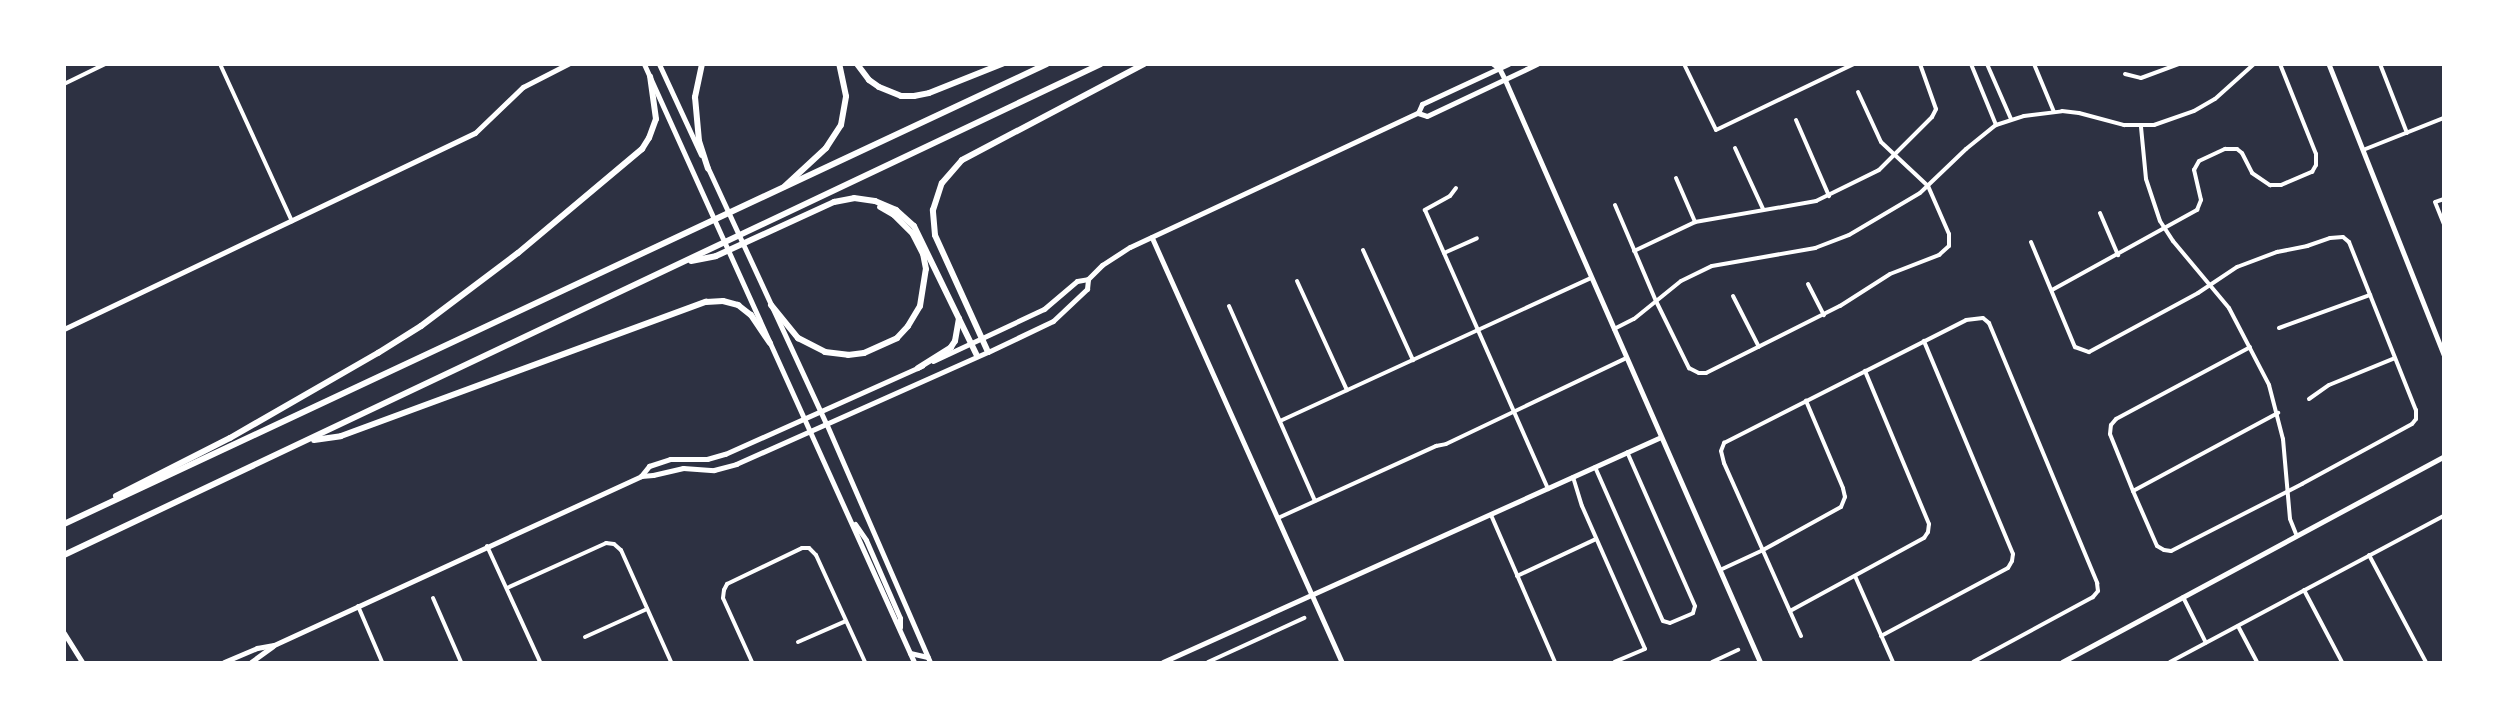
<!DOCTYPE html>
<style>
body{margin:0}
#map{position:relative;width:2508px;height:727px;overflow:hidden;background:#2d3142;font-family:"Public Sans",sans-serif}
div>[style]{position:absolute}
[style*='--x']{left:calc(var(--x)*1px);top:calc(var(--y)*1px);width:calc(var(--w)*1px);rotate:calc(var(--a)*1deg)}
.minor>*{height:4px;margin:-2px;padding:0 2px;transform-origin:2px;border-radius:2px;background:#fff}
.tertiary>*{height:4.5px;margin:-2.25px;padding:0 2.25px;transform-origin:2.25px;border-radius:2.25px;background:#fff}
.secondary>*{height:5px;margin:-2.5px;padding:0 2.5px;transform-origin:2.5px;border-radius:2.5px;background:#fff}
.primary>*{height:5px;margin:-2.5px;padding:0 2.5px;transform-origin:2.5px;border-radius:2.5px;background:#fff}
.motorway>*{height:6px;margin:-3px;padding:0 3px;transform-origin:3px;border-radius:3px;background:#fff}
span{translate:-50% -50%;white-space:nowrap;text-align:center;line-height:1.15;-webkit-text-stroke:6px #fff;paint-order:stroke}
.frame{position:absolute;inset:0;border:66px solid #fff;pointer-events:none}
</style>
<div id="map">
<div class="minor">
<i style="--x:220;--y:64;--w:173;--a:65.4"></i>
<i style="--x:1684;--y:64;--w:73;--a:64.1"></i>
<i style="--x:1716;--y:130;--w:153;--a:-25.6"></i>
<i style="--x:1971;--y:64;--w:66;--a:67.7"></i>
<i style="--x:1987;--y:64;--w:60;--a:66.4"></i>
<i style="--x:2034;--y:64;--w:52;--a:67.4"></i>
<i style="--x:2380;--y:64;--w:74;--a:68.6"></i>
<i style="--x:2125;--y:74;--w:16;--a:14"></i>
<i style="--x:2141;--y:78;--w:40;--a:-20.2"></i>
<i style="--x:64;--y:84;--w:46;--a:-26"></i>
<i style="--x:1796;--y:120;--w:83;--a:66.5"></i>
<i style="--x:2141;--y:127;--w:52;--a:84.5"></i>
<i style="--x:2146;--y:179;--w:44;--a:71.6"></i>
<i style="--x:2160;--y:221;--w:24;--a:57"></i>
<i style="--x:2173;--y:241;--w:87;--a:50.1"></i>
<i style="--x:2229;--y:308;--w:87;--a:62.5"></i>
<i style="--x:2269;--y:385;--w:56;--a:75.5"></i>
<i style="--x:2283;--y:439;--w:80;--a:85"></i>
<i style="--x:2290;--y:519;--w:18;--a:68"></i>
<i style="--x:1735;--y:148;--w:67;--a:65.3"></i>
<i style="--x:2363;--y:150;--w:87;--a:-21.6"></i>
<i style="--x:1676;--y:178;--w:48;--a:66.6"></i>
<i style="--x:1456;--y:188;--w:10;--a:127"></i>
<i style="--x:1450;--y:196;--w:29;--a:151"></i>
<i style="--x:1425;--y:210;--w:305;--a:66.2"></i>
<i style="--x:2444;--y:199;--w:9;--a:162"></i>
<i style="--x:2435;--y:202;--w:24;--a:68"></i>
<i style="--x:1615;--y:205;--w:104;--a:66.9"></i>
<i style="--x:1656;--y:301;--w:75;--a:63.8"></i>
<i style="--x:1689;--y:368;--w:11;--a:27"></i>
<i style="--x:1699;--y:373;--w:7;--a:0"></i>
<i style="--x:1706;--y:373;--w:150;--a:-26.6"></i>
<i style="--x:1840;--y:306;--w:59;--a:-32.6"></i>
<i style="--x:1890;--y:274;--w:53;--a:-21.2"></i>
<i style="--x:1939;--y:255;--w:13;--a:-42"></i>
<i style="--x:1949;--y:246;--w:12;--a:-90"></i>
<i style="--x:1949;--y:234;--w:52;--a:-113.6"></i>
<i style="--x:1928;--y:186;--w:64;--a:-136.9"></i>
<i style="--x:1881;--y:142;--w:55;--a:-114.7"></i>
<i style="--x:2100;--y:213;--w:46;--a:66.8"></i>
<i style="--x:2031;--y:242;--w:114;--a:67.3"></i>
<i style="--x:2075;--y:347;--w:15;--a:20"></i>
<i style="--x:2089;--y:352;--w:124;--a:-28.4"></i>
<i style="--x:2198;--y:293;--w:47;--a:-33.7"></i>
<i style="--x:2237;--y:267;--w:43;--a:-20.6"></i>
<i style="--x:2277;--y:252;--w:31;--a:-11"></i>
<i style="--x:2307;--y:246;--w:24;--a:-19"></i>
<i style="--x:2330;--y:238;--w:13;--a:-4"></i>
<i style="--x:2343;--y:237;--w:8;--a:40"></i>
<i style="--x:2349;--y:242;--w:181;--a:68.3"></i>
<i style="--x:2416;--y:410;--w:9;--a:90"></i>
<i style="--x:2416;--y:419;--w:6;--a:129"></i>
<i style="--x:2412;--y:424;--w:125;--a:151.4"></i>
<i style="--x:2302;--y:484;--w:147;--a:152.9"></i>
<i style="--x:2171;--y:551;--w:7;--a:-172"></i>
<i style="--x:2164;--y:550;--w:8;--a:-150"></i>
<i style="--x:2157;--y:546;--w:60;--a:-113.6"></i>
<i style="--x:2133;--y:491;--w:61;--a:-112"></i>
<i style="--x:2110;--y:434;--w:9;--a:-84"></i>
<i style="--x:2111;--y:425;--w:8;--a:-50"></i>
<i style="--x:2116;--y:419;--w:152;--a:-28.2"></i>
<i style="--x:1363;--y:250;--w:121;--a:65.6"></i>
<i style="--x:1634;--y:251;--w:68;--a:-25.4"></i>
<i style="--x:1695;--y:222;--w:123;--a:-9.8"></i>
<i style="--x:1816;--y:201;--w:70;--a:-26.2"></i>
<i style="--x:1879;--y:170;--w:75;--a:-45"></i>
<i style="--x:1932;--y:117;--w:9;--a:-63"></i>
<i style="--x:1936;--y:109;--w:48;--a:-109.6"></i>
<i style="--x:1444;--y:253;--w:36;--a:-24"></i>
<i style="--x:1297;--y:281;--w:120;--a:65.4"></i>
<i style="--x:1808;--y:284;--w:35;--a:63"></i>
<i style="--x:2052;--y:290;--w:166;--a:-28.9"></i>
<i style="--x:2197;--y:210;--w:11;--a:-68"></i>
<i style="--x:2201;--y:200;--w:31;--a:-103"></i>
<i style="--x:2194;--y:170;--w:10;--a:-61"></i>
<i style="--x:2199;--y:161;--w:29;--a:-25"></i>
<i style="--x:2225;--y:149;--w:12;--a:0"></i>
<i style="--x:2237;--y:149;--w:6;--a:39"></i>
<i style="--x:2242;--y:153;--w:22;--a:63"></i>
<i style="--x:2252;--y:173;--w:22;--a:34"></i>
<i style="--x:2270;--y:185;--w:11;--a:0"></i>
<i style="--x:2281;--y:185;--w:34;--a:-23"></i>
<i style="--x:2312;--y:172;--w:8;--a:-60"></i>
<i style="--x:2316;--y:165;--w:11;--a:-90"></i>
<i style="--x:2316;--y:154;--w:97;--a:-111.8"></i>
<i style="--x:1733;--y:296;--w:57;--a:63"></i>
<i style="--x:1229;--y:306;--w:213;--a:66.2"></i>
<i style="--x:2279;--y:328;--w:97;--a:-19.9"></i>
<i style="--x:1614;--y:329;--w:22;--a:-27"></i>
<i style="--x:1634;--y:319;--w:60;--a:-39"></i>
<i style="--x:1681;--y:281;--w:34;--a:-26"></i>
<i style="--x:1712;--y:266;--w:105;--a:-9.9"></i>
<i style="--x:1815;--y:248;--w:36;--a:-21"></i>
<i style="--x:1849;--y:235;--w:82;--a:-30.6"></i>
<i style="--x:1920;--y:193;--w:64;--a:-43.7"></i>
<i style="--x:1966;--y:149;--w:38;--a:-39"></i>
<i style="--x:1996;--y:125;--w:29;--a:-18"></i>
<i style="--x:2024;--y:116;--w:38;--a:-7"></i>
<i style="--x:2062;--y:111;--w:17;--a:7"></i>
<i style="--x:2079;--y:113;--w:47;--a:14.9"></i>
<i style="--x:2124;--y:125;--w:30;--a:0"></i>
<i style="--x:2154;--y:125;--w:42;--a:-19.3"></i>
<i style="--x:2194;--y:111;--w:24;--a:-30"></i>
<i style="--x:2215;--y:99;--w:52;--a:-41.9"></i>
<i style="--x:2309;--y:399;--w:24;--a:-35"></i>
<i style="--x:2329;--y:385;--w:71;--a:-22.2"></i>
<i style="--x:1280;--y:421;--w:342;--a:-24.7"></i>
<i style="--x:1595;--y:467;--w:168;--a:66.2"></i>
<i style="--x:1663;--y:621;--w:7;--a:16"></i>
<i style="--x:1670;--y:623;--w:25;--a:-23"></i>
<i style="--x:1693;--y:613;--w:7;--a:-74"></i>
<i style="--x:1695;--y:606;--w:168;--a:-113.8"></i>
<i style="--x:1573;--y:477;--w:30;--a:73"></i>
<i style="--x:1582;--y:506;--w:156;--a:66.2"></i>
<i style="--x:1645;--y:649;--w:33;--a:157"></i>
<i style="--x:2133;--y:491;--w:165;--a:-28.3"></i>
<i style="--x:1491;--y:515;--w:160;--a:66.5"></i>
<i style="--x:1278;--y:518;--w:174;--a:-24.5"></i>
<i style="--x:1436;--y:446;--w:10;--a:-11"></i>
<i style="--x:1446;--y:444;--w:199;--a:-25.5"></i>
<i style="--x:487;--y:546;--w:128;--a:65.4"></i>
<i style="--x:2369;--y:555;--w:121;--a:62"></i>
<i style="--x:1720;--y:570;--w:47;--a:-24.9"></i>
<i style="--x:1763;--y:550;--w:89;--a:-28.9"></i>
<i style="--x:1841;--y:507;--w:11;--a:-68"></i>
<i style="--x:1845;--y:497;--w:9;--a:-103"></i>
<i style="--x:1843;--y:488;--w:95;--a:-113"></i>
<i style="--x:1517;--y:576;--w:87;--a:-25.1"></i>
<i style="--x:1855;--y:576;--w:94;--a:66.2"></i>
<i style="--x:507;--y:588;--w:109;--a:-24.4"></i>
<i style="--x:606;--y:543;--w:8;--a:7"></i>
<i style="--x:614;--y:544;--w:9;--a:41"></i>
<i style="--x:621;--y:550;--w:123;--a:65.9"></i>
<i style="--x:2304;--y:590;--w:81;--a:62.2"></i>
<i style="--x:2183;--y:597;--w:51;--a:63.4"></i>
<i style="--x:433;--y:598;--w:70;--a:66.4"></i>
<i style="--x:358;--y:606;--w:61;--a:66.8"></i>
<i style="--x:1790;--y:611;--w:153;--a:-28.6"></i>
<i style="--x:1924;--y:538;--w:7;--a:-56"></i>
<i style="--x:1928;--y:532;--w:8;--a:-83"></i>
<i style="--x:1929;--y:524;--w:166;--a:-112.7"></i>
<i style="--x:2238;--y:626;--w:41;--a:62.2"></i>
<i style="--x:1801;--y:636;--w:189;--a:-114"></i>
<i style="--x:1724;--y:463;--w:12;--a:-104"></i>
<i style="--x:1721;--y:451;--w:9;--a:-69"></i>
<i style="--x:1724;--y:443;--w:271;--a:-26.9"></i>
<i style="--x:1966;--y:320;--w:17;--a:-7"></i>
<i style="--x:1983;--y:318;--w:8;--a:40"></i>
<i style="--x:1989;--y:323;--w:282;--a:67.4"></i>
<i style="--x:2097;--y:583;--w:8;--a:83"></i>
<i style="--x:2098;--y:591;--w:8;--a:130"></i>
<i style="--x:2093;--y:597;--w:136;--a:151.6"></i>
<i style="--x:1881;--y:636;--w:144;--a:-28.2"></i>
<i style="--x:2008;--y:568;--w:8;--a:-60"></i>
<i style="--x:2012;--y:561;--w:7;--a:-82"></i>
<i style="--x:2013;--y:554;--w:231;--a:-112.7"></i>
<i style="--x:585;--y:637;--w:68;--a:-24.3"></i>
<i style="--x:798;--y:642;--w:52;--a:-23.6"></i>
<i style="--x:752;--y:662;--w:70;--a:-114.4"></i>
<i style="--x:723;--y:598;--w:8;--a:-83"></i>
<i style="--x:724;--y:590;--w:7;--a:-63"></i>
<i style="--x:727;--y:584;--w:83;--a:-25.6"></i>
<i style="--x:802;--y:548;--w:7;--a:0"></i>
<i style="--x:809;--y:548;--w:10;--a:45"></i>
<i style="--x:816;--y:555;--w:118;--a:65.4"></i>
<i style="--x:1208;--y:662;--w:106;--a:-24.6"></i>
<i style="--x:1712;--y:662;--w:29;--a:-25"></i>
<i style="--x:2170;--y:662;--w:310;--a:-28.1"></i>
</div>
<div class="tertiary">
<i style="--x:2329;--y:64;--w:312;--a:68.4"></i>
<i style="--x:1152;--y:237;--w:466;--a:65.9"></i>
<i style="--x:64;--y:329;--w:455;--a:-25.5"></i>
<i style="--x:475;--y:133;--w:66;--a:-43.8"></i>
<i style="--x:523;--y:87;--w:51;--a:-27.1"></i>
<i style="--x:1163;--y:662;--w:546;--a:-24.31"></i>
</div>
<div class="secondary">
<i style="--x:1493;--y:64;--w:7;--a:34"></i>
<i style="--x:1499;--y:68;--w:13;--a:63"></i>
<i style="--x:1505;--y:80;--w:635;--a:66.34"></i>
<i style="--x:64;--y:633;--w:34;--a:58"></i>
<i style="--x:2062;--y:662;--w:434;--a:-28.3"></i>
</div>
<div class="primary">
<i style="--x:644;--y:64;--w:656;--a:65.7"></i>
<i style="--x:659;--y:64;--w:100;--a:65.2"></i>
<i style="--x:1418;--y:113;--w:10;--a:-66"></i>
<i style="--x:1422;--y:104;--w:95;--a:-24.9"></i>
<i style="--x:707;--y:166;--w:283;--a:65.2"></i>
<i style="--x:826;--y:423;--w:261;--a:66.5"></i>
<i style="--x:933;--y:361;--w:123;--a:-25.1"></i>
<i style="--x:1044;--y:309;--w:43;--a:-40.3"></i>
<i style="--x:1077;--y:281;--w:11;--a:-10"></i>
<i style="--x:1088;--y:279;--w:20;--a:-45"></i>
<i style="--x:1102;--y:265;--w:33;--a:-33"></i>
<i style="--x:1130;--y:247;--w:318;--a:-25"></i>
<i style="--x:1418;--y:113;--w:9;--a:18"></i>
<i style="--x:1427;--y:116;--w:122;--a:-25.3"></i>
<i style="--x:641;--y:476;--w:12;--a:-5"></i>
<i style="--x:653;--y:475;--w:31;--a:-13"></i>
<i style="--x:683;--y:468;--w:31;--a:4"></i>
<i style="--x:714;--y:470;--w:23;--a:-15"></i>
<i style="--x:736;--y:464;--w:276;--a:-24"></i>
<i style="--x:988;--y:352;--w:72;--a:-25.5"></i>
<i style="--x:1053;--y:321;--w:47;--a:-43.3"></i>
<i style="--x:1087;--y:289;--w:10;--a:-84"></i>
<i style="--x:855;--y:524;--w:19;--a:55"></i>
<i style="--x:866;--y:540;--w:85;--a:66.4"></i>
<i style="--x:900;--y:618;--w:9;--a:90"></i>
<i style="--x:910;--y:653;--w:18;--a:13"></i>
<i style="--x:224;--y:662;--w:36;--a:-23"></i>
<i style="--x:257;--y:648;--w:17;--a:-10"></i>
<i style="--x:274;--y:645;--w:404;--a:-24.7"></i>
<i style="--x:641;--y:476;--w:13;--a:-51"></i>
<i style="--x:649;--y:466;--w:22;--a:-18"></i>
<i style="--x:670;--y:459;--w:37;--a:0"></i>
<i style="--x:707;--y:459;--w:19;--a:-16"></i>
<i style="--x:725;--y:454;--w:216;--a:-24.1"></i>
<i style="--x:251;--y:662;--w:27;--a:-36"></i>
</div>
<div class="motorway">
<i style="--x:702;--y:64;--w:34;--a:102"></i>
<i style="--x:695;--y:97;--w:44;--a:84.8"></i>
<i style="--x:699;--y:141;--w:29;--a:72"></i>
<i style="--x:857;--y:64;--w:20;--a:53"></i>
<i style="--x:869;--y:80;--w:12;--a:35"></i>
<i style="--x:879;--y:87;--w:24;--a:22"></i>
<i style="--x:901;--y:96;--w:13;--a:0"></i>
<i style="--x:914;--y:96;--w:15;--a:-11"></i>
<i style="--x:929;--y:93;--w:79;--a:-21.7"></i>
<i style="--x:785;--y:186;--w:56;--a:-42.8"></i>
<i style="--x:826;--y:148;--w:27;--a:-57"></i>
<i style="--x:841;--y:125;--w:29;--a:-80"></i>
<i style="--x:846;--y:96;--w:33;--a:-102"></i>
<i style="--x:691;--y:261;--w:25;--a:-11"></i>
<i style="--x:716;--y:256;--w:130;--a:-24.6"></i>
<i style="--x:834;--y:202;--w:20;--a:-11"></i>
<i style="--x:854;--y:198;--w:21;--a:8"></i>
<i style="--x:875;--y:201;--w:23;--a:23"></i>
<i style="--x:896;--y:210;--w:24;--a:42"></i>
<i style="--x:914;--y:226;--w:144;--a:64.1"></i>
<i style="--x:771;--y:305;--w:43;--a:50.7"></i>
<i style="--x:798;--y:338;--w:30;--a:27"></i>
<i style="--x:825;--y:352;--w:23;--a:7"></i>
<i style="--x:848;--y:355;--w:16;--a:-7"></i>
<i style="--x:864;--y:353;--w:36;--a:-24"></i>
<i style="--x:897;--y:338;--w:16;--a:-47"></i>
<i style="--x:908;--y:326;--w:23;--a:-59"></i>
<i style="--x:920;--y:306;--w:37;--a:-81"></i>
<i style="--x:926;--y:269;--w:15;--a:-101"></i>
<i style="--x:923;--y:254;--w:22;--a:-117"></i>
<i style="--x:913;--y:234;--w:27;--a:-135"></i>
<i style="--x:894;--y:215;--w:16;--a:-150"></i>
<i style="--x:988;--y:352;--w:128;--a:-114.4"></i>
<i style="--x:935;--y:235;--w:25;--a:-95"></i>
<i style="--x:933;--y:210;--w:28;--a:-72"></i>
<i style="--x:942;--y:183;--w:30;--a:-49"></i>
<i style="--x:962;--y:160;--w:206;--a:-27.8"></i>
<i style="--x:918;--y:368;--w:39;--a:-32"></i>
<i style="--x:951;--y:347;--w:7;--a:-56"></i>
<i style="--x:955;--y:341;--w:23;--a:-80"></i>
<i style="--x:314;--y:440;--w:27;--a:-8"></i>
<i style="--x:341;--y:436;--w:389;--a:-20.2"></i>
<i style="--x:706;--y:302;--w:17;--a:-3"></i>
<i style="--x:723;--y:301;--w:16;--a:15"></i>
<i style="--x:738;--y:305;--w:16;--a:38"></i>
<i style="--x:751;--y:315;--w:34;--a:56"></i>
<i style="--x:116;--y:496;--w:128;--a:-27"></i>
<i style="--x:230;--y:438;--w:171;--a:-29.9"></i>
<i style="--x:378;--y:353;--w:51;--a:-32.1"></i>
<i style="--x:421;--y:326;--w:121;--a:-37"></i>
<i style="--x:518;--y:253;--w:162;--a:-40"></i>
<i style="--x:642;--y:149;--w:13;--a:-58"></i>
<i style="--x:649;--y:138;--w:20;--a:-70"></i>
<i style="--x:656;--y:119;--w:43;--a:-97.9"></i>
<i style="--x:64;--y:524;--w:1085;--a:-25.08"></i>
<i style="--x:64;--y:555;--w:1147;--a:-25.34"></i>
</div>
<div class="frame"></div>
</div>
